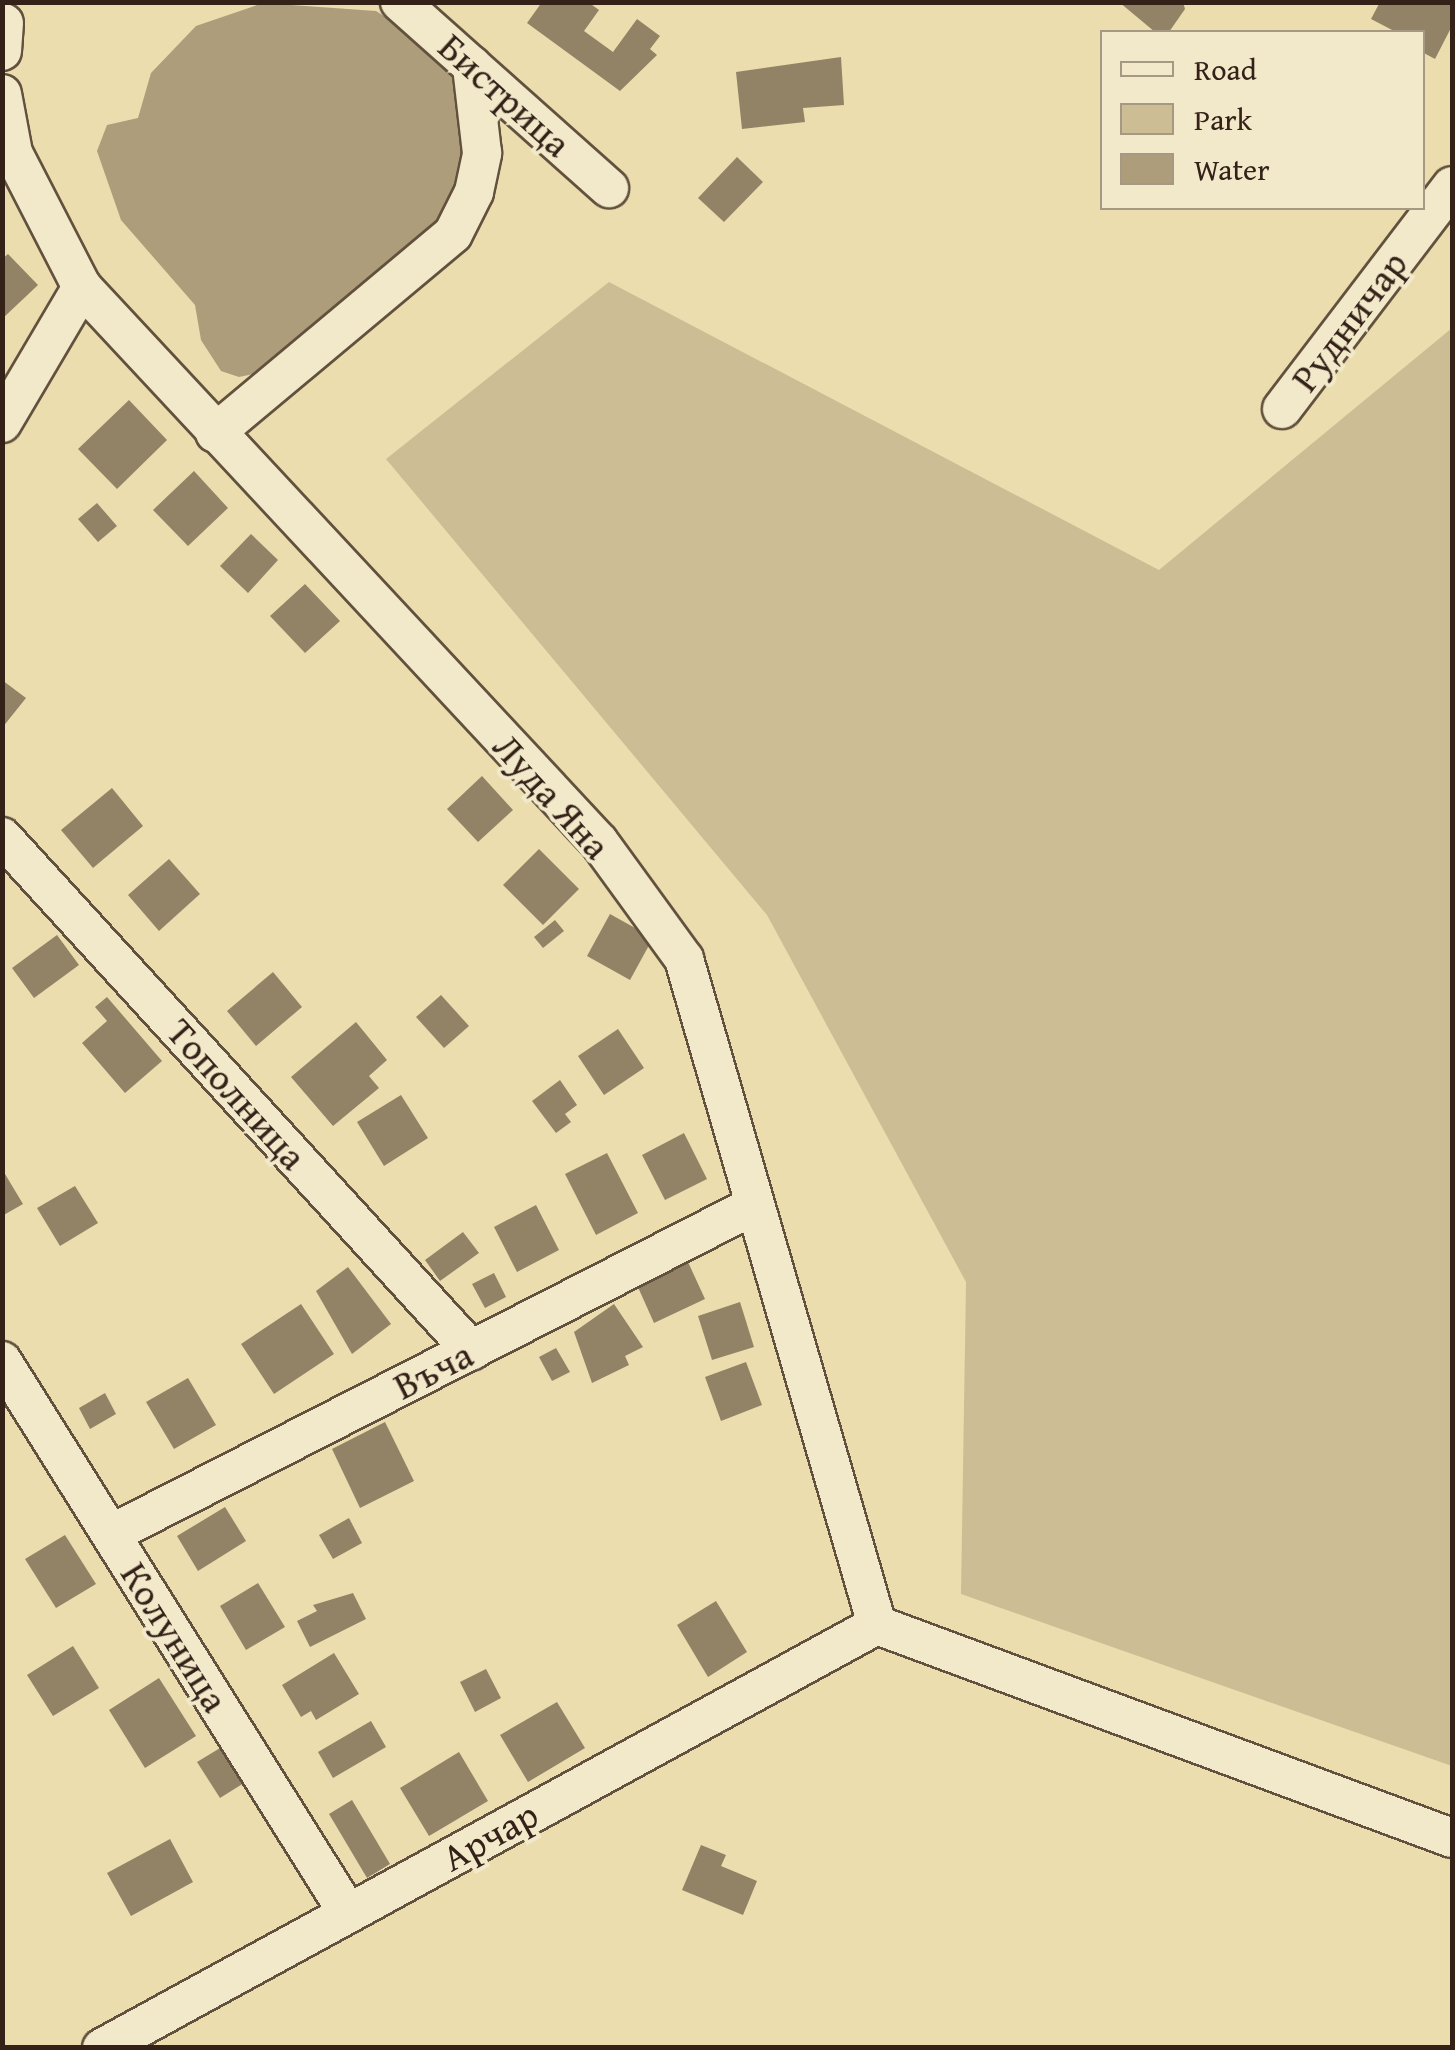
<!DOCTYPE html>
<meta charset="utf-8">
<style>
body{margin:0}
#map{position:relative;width:1455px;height:2050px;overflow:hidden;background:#ebddad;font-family:"Gentium Book Plus",serif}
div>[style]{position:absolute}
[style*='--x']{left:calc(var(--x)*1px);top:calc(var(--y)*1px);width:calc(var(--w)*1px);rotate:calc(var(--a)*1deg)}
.green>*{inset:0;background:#ccbd94}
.water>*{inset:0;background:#ad9d7b}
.building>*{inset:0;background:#938366}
.roads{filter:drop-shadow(2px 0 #62513e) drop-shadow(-2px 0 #62513e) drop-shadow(0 2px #62513e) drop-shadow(0 -2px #62513e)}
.street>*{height:38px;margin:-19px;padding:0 19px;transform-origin:19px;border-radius:19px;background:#f2e9ca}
span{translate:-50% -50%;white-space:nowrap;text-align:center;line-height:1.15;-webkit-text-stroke:8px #f2e9ca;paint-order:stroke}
.street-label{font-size:38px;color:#342219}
.frame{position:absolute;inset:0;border:5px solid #342219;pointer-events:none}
.legend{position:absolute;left:1100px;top:30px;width:325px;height:180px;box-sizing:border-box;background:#f2e9ca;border:2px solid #a69983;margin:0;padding:12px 18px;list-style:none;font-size:30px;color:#342219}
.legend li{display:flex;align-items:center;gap:20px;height:50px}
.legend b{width:50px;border:2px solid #a69983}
</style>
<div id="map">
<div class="green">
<i style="clip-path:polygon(609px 282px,1159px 570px,1452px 328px,1452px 1766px,961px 1594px,966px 1282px,767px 915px,386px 459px)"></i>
</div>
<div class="water">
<i style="clip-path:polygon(263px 3px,376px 11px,417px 37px,451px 74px,463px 114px,463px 159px,452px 204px,429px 234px,259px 373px,239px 377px,221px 371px,201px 340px,195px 305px,121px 220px,97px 151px,107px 125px,138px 118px,151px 73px,196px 26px)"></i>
</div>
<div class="building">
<i style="clip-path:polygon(542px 2px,588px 2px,599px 10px,584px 31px,613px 52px,637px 19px,660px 36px,650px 49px,657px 55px,620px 91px,527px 23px)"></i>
<i style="clip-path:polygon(1119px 2px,1183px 2px,1185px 9px,1169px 32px,1155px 32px)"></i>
<i style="clip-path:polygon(1380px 2px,1452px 2px,1452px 26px,1435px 59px,1422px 52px,1422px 32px,1396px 32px,1371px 19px)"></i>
<i style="clip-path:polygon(841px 57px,844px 105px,803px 108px,805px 122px,742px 129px,736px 72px)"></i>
<i style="clip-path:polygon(737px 157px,763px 182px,724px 222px,698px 198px)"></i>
<i style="clip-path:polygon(8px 254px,38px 285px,2px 319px,2px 259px)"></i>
<i style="clip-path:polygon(129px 400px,167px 440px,117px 489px,78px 449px)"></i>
<i style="clip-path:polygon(194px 471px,228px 508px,188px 546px,153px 510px)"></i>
<i style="clip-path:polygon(97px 503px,117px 526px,98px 542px,78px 519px)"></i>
<i style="clip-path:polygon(251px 534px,278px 560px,248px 593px,220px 566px)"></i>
<i style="clip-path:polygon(305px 584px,340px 621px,305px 653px,270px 616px)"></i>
<i style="clip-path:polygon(2px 680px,26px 698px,2px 728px)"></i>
<i style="clip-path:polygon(482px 776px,513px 810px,478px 842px,447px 809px)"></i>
<i style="clip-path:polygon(112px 788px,143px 826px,93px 868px,61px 830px)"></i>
<i style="clip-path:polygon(539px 849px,579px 889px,543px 925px,503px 885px)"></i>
<i style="clip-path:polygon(169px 859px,200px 894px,159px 931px,128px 895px)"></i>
<i style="clip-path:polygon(610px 914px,653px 938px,630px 980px,587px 956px)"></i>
<i style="clip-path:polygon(555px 920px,564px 931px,543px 948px,534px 937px)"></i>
<i style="clip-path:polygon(57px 935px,79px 965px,34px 998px,12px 968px)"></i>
<i style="clip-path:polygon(273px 972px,302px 1007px,256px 1046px,227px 1011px)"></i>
<i style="clip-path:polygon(441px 995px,469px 1026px,444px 1048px,416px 1017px)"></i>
<i style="clip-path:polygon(107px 997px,162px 1061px,125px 1093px,82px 1043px,107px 1021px,95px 1007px)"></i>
<i style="clip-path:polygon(356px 1022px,387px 1060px,369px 1076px,379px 1088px,333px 1126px,291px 1077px)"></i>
<i style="clip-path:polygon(618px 1029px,644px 1068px,604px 1095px,578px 1056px)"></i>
<i style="clip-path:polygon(560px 1080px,577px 1105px,565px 1114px,571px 1122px,556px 1133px,532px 1101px)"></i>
<i style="clip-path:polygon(401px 1095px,428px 1138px,384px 1166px,357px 1122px)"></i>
<i style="clip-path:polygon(684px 1133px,707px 1179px,665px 1200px,642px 1155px)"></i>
<i style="clip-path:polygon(607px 1153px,638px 1213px,596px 1235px,565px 1174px)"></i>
<i style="clip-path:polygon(2px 1169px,23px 1204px,2px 1216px)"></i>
<i style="clip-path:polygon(75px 1186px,98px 1223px,60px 1246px,37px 1208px)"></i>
<i style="clip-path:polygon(536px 1205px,559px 1250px,517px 1272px,494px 1227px)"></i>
<i style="clip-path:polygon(463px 1232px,479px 1253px,440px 1281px,425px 1260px)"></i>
<i style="clip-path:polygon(688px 1262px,705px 1299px,654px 1323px,637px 1285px)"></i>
<i style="clip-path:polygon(348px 1267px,391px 1324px,352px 1354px,316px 1291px)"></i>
<i style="clip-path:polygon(494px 1273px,506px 1297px,485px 1308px,472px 1284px)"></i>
<i style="clip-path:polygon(740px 1302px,754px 1347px,712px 1360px,698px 1316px)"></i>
<i style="clip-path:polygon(301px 1304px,334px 1354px,274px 1394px,241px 1344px)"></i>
<i style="clip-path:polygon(614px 1304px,643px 1347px,625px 1356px,629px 1365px,592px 1383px,574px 1332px)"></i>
<i style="clip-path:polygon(556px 1348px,570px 1372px,552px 1381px,539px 1357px)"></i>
<i style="clip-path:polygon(746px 1362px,762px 1405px,721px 1421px,705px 1377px)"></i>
<i style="clip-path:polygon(188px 1378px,216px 1425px,174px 1449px,146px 1402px)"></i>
<i style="clip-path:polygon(105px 1393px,116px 1414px,90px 1429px,79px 1408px)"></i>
<i style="clip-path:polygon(385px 1422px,414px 1481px,360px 1508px,332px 1449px)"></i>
<i style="clip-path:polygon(225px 1507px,246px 1541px,198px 1571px,177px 1536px)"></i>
<i style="clip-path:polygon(349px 1518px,362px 1543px,333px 1559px,319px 1535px)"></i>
<i style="clip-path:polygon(65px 1535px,96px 1584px,56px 1608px,25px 1559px)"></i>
<i style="clip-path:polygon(258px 1583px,285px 1627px,246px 1650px,220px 1606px)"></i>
<i style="clip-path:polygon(353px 1593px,366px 1619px,310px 1647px,297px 1621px,317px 1611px,313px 1605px)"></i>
<i style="clip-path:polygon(716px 1601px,747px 1652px,708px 1677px,677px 1625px)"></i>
<i style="clip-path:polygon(73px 1646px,99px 1688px,53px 1716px,27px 1675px)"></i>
<i style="clip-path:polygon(334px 1653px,359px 1694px,316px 1720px,311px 1711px,301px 1717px,282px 1685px)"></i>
<i style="clip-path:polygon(486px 1669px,501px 1698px,475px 1712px,460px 1682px)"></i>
<i style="clip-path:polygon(159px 1678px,196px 1736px,145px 1768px,109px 1710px)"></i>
<i style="clip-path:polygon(557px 1702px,585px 1748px,528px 1782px,500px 1735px)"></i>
<i style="clip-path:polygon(371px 1721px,386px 1747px,333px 1778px,318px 1752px)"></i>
<i style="clip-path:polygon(230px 1742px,252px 1778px,220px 1798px,197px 1762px)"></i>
<i style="clip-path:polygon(459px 1752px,488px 1801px,429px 1836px,400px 1788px)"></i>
<i style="clip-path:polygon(352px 1800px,390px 1864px,367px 1878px,329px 1814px)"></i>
<i style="clip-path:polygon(170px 1839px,193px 1882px,131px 1916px,107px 1873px)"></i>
<i style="clip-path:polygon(701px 1845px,726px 1855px,721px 1866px,757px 1881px,743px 1915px,682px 1890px)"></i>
</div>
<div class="roads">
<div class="street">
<i style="--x:400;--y:2;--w:280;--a:41.7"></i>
<i style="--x:2;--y:51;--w:28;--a:-86"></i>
<i style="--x:2;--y:94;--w:60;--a:79.4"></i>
<i style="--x:13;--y:153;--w:151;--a:62.8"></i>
<i style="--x:82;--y:287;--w:758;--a:47.03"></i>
<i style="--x:599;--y:842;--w:145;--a:54"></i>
<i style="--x:684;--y:959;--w:693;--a:73.84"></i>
<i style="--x:1282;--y:409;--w:280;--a:-52.7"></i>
<i style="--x:2;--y:423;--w:158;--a:-59.5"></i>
<i style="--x:215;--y:433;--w:310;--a:-39.9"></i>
<i style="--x:453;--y:234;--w:47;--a:-63.4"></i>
<i style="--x:474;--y:192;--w:40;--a:-78"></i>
<i style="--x:482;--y:153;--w:88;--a:-96.6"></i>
<i style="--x:2;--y:837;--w:696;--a:47.56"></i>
<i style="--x:2;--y:1361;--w:651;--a:57.92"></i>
<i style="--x:111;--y:1534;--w:723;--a:-27.06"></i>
<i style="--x:877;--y:1625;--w:613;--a:20.33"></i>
<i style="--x:102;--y:2048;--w:883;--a:-28.63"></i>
</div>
</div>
<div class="street-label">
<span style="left:505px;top:95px;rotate:42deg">Бистрица</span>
<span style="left:1349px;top:321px;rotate:-53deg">Рудничар</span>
<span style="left:552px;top:796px;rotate:48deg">Луда Яна</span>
<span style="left:237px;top:1094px;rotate:48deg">Тополница</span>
<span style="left:433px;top:1370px;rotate:-27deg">Въча</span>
<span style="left:175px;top:1637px;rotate:58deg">Колуница</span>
<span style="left:490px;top:1836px;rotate:-29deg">Арчар</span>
</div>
<div class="frame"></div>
<ul class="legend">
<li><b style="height:12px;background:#f2e9ca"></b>Road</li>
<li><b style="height:28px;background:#ccbd94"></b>Park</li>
<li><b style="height:28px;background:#ad9d7b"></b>Water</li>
</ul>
</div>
